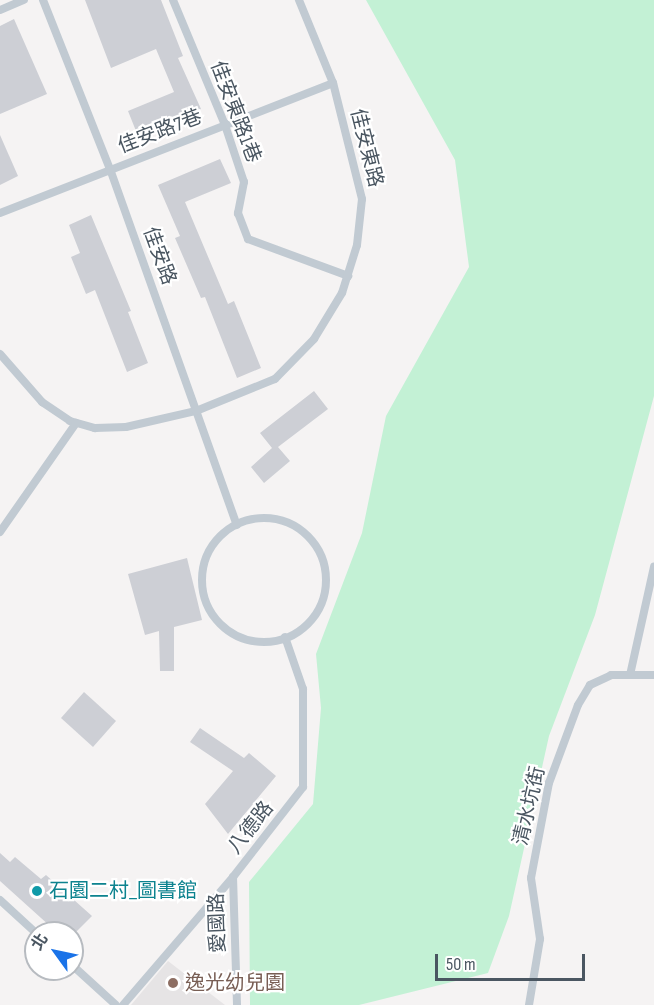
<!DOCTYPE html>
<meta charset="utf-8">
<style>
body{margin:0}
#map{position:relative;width:654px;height:1005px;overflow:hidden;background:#f5f3f3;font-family:"Sofia Sans Condensed","Noto Sans TC",sans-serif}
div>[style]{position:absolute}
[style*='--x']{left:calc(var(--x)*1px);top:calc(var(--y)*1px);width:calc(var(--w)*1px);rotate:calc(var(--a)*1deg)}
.education>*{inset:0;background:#e6e4e5}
.green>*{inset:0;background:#c3f1d5}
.building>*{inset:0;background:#cdcfd5}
.service>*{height:8px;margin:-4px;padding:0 4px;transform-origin:4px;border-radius:4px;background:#c1cad2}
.service>.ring{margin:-4px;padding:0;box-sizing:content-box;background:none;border:8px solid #c1cad2;border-radius:50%}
.dots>*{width:16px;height:16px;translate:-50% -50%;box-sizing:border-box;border:3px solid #fff;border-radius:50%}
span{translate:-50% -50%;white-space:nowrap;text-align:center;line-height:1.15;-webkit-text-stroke:4.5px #fff;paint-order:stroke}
.street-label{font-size:20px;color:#4a5661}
.culture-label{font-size:20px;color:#0d838f}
.left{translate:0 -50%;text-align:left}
.education-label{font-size:20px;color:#785e54}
.north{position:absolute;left:24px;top:921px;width:60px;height:60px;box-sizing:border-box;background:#fff;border:2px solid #b7bbc0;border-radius:50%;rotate:303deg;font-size:16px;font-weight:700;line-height:24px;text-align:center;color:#4a5661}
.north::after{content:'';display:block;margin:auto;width:21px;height:27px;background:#1a73e8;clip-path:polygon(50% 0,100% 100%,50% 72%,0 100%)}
.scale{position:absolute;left:435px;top:954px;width:150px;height:27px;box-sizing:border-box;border:3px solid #4a5661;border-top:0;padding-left:8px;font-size:18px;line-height:21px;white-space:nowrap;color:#4a5661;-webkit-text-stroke:4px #fff;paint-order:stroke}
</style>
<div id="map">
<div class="education">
<i style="clip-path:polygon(168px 961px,225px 1005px,131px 1005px)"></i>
</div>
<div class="green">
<i style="clip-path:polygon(366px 0,654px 0,654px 396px,595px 615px,549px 736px,509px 916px,488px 973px,359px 1005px,250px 1005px,249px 882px,313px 804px,321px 708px,316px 654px,362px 533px,386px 416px,469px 267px,455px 160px)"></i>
</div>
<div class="building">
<i style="clip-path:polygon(85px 0,161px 0,183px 56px,178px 58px,201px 109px,138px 136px,128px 111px,174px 92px,156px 49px,111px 68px)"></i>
<i style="clip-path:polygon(14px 19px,47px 94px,0 114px,0 26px)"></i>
<i style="clip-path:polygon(0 135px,18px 176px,0 185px)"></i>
<i style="clip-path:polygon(220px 159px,231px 183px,185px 202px,228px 304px,234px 301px,261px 368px,237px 378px,205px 297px,201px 298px,175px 238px,180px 236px,158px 185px)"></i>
<i style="clip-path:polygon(91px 215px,131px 311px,128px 312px,148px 363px,127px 372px,95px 290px,86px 294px,71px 257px,80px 253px,69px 225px)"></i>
<i style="clip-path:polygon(314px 391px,328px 409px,278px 447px,290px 461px,264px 483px,251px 467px,272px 448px,260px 433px)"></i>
<i style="clip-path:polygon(187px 558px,202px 620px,174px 627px,174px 671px,160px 671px,159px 631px,145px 635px,128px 574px)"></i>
<i style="clip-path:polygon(84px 692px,116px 721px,93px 747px,61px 718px)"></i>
<i style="clip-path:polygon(200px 728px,244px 758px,249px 753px,276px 776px,228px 834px,205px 804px,233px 771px,190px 742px)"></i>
<i style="clip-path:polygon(0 853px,10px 862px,15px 857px,41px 879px,46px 875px,92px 916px,75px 933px,63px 933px,54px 924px,51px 927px,0 881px)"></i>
</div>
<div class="service">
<i style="--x:43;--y:0;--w:182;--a:68.4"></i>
<i style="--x:110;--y:169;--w:378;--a:70.4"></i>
<i style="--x:173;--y:0;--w:135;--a:67.4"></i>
<i style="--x:225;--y:125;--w:60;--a:71.6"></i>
<i style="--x:244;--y:182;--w:32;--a:101"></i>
<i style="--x:238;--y:213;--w:28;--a:69"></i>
<i style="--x:248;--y:239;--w:107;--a:20.3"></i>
<i style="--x:0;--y:10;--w:26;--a:-23"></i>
<i style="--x:0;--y:213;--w:357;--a:-21.3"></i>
<i style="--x:0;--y:354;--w:64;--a:48.8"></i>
<i style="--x:42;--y:402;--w:34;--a:34"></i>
<i style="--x:70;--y:421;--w:26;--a:16"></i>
<i style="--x:95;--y:428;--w:31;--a:-2"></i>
<i style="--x:126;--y:427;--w:72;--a:-12.9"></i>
<i style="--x:196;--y:411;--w:85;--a:-22.1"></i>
<i style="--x:275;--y:379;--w:56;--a:-45.7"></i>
<i style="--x:314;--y:339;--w:54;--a:-58.7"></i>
<i style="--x:342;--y:293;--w:50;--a:-72.6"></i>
<i style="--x:357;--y:245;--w:46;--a:-83.8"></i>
<i style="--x:362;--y:199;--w:120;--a:-104"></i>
<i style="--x:333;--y:83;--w:90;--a:-112.3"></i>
<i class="ring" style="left:202px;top:518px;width:116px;height:116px"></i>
<i style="--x:0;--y:532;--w:133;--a:-55.1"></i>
<i style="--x:630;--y:675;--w:111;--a:-77.5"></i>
<i style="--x:233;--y:877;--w:128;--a:88.2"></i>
<i style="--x:0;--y:900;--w:49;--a:42.5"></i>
<i style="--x:72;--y:965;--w:59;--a:42.3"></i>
<i style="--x:123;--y:1005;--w:169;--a:-49.3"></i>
<i style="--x:233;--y:877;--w:114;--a:-52.1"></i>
<i style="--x:303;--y:787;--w:98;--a:-90"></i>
<i style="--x:303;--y:689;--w:55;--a:-109.1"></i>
<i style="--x:529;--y:1005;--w:67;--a:-80.5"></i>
<i style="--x:540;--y:939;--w:62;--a:-98.4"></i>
<i style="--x:531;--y:878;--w:97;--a:-79.3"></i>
<i style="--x:549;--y:783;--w:83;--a:-69.6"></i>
<i style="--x:578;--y:705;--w:23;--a:-59"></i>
<i style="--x:590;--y:685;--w:23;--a:-25"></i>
<i style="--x:611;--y:675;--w:43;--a:0"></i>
</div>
<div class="dots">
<i style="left:37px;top:891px;background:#0f9aa8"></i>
<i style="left:173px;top:983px;background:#8d6e63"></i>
</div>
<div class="street-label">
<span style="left:235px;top:112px;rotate:69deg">佳安東路1巷</span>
<span style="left:160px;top:132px;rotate:-21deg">佳安路7巷</span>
<span style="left:366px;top:148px;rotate:76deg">佳安東路</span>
<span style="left:159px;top:256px;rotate:70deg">佳安路</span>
<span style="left:530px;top:806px;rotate:-77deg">清水坑街</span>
<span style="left:251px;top:828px;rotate:-52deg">八德路</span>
<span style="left:218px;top:923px;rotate:-92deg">愛國路</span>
</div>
<div class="culture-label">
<span class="left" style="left:49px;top:891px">石園二村_圖書館</span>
</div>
<div class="education-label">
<span class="left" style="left:185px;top:983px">逸光幼兒園</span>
</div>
<div class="north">北</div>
<div class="scale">50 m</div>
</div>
